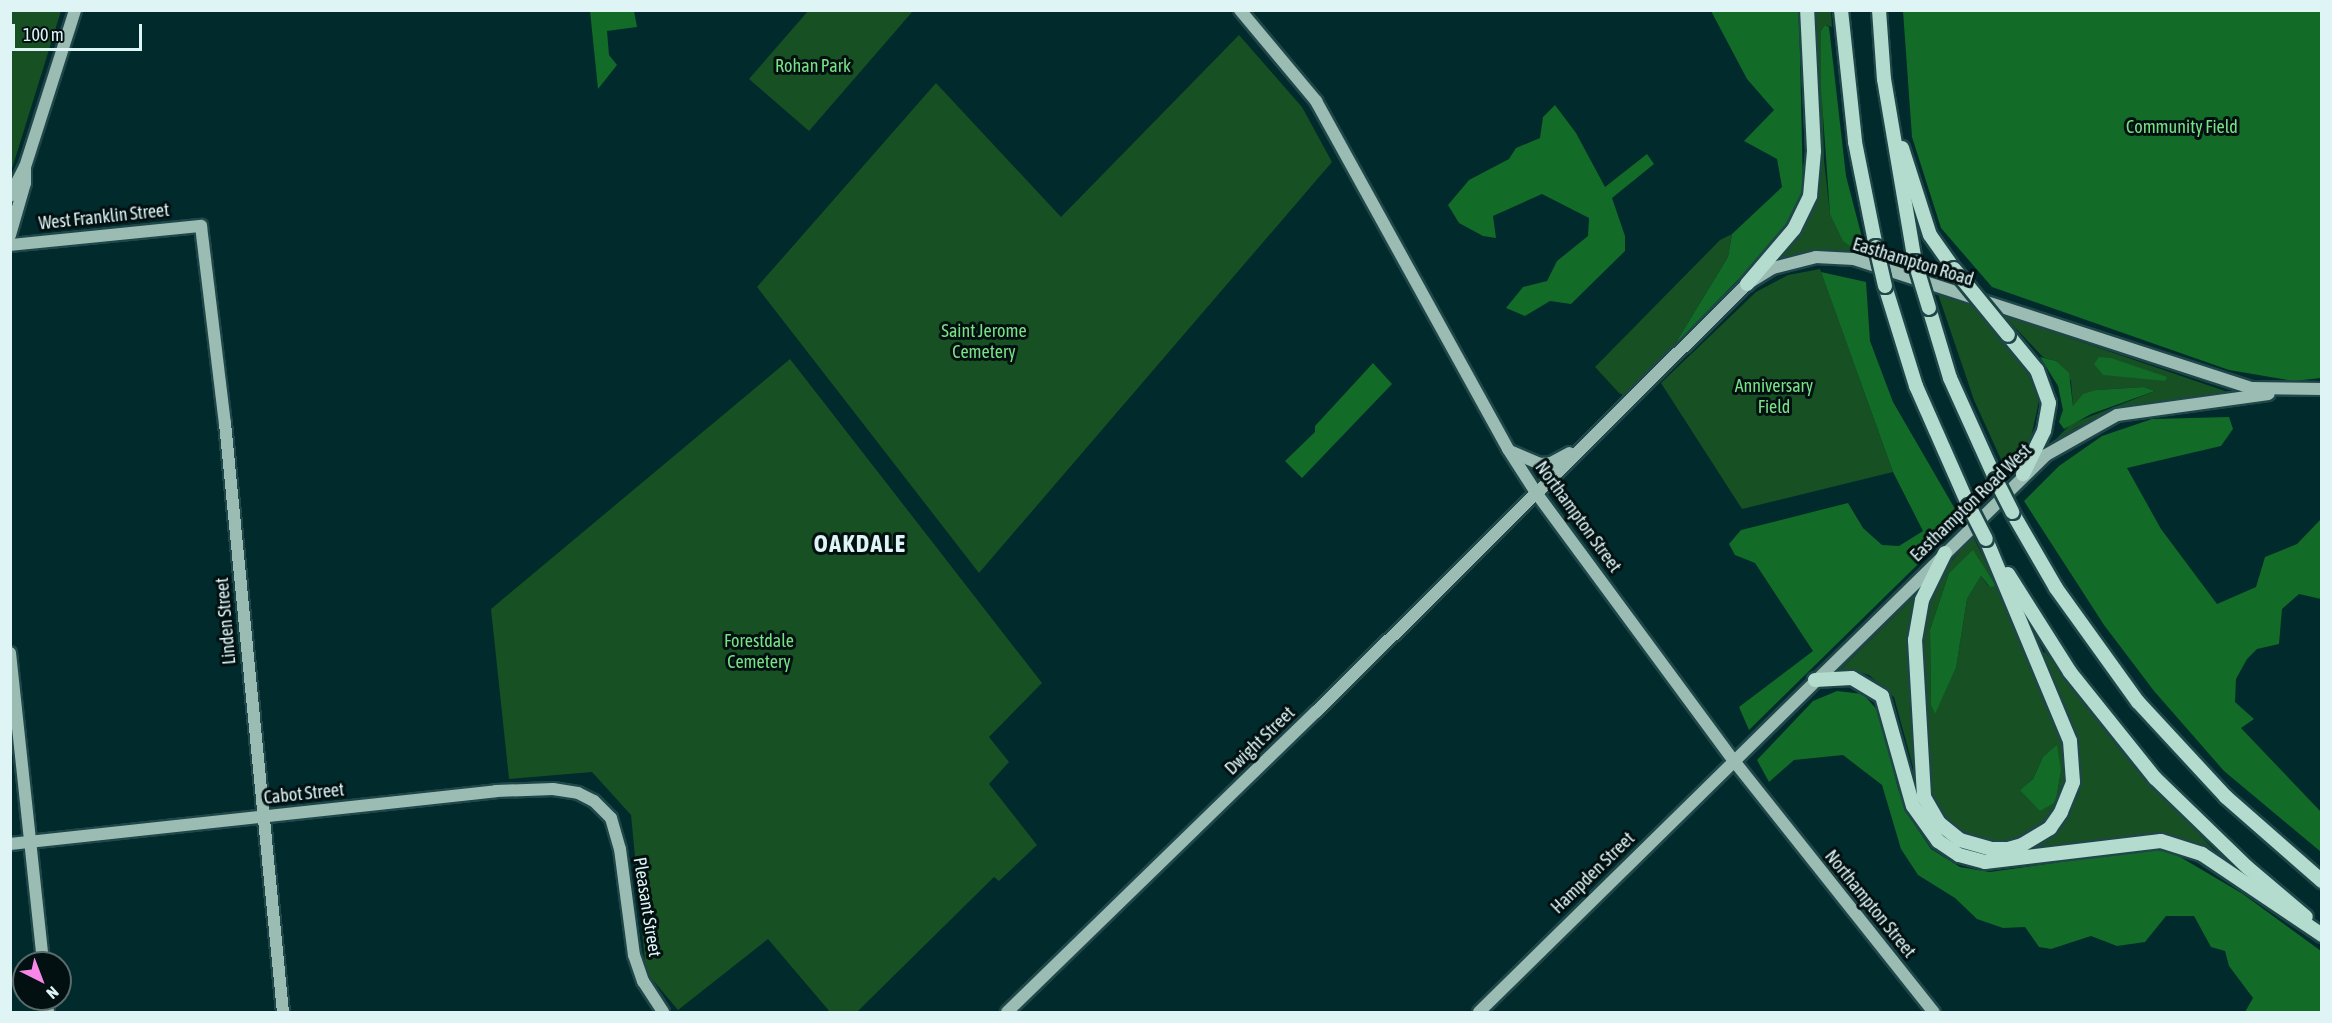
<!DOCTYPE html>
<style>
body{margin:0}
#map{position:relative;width:2332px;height:1023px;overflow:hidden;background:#002a2c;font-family:"Asap Condensed",sans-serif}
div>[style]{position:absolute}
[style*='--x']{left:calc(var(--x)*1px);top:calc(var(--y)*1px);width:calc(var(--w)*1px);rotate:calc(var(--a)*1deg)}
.green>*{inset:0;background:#175022}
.forest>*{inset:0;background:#126b27}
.roads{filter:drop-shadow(2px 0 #1f4648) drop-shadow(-2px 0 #1f4648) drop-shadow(0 2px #1f4648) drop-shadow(0 -2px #1f4648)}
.major>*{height:12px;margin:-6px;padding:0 6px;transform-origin:6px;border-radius:6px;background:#9bbcb2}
.highway>*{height:14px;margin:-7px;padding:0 7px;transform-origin:7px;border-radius:7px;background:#b3dbce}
.bridges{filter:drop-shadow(2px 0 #1f4648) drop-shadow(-2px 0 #1f4648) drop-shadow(0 2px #1f4648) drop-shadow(0 -2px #1f4648)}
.highway-bridge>*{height:14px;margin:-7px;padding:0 7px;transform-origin:7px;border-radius:7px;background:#b3dbce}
span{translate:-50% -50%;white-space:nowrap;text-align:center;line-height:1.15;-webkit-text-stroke:6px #021011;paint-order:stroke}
.park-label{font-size:18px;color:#79e186}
.street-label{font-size:18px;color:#def4f5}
.district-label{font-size:24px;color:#def4f5;font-weight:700;letter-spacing:1.5px}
.frame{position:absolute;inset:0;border:12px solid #def4f5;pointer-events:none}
.north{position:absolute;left:12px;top:951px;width:60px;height:60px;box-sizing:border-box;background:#021011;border:2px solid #5a6b6c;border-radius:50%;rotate:138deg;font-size:16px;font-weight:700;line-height:24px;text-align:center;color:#def4f5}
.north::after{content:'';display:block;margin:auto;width:21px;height:27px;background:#f987e9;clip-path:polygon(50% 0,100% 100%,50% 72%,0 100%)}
.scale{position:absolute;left:12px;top:24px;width:130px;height:27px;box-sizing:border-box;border:3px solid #def4f5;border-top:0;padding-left:8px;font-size:18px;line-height:21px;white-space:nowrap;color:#def4f5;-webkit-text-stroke:4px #021011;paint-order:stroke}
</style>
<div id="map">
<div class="green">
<i style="clip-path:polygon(10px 11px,61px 11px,11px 172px,10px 172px)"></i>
<i style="clip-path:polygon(808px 11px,913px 11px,809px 131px,749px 79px)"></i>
<i style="clip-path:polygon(1813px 11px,1831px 11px,1832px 27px,1825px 25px,1821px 32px,1824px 160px,1830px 214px,1854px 249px,1865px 249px,1868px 258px,1847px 253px,1765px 270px,1794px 240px,1808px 219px,1816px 190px)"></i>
<i style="clip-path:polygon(1239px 35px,1302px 107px,1332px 162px,979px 573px,757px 287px,936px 83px,1061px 217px)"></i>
<i style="clip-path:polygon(1732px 234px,1728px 257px,1675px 344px,1623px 395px,1619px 393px,1595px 367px,1720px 240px)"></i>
<i style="clip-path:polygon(1820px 269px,1893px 472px,1742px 509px,1661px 383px,1756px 292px,1788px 275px)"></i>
<i style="clip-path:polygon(1938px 294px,1978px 308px,2036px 385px,2039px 401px,2030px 442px,2009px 477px,1974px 400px)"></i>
<i style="clip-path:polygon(2003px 315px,2225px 391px,2229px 395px,2132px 406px,2077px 427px,2048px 447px,2071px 424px,2155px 391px,2144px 387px,2096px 390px,2073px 406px,2071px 381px,2056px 361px,2044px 358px)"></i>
<i style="clip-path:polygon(790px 359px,1042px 683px,989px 737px,1009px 762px,989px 784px,1037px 845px,999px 881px,994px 877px,857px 1012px,830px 1012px,768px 939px,678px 1010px,646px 972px,631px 815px,592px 772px,509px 779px,491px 609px)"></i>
<i style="clip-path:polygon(evenodd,1973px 536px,2040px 676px,2065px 742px,2067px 783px,2048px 824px,2024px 840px,1994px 845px,1968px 838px,1945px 821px,1932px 801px,1926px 774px,1921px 635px,1929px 597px,1939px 576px,1973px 536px,1973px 551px,1989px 587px,1981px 576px,1967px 599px,1956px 668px,1935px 713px,1931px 705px,1930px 630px,1949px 573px,1973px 551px,1973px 536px,2043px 757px,2061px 771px,2057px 794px,2020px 790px,2033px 779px,2043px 757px)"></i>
<i style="clip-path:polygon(1921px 590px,1916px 772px,1915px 774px,1894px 697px,1869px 675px,1850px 669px,1839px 671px)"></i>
<i style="clip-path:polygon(2045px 652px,2120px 750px,2227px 864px,2192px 843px,2161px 837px,2035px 850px,2068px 815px,2077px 791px,2080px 762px,2074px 731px,2042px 654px)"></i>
</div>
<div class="forest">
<i style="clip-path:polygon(590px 11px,634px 11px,637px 27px,607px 31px,609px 55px,617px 65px,598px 89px)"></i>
<i style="clip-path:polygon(1711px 11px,1799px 11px,1803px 188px,1786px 231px,1675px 344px,1728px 257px,1732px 234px,1782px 187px,1777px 159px,1744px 141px,1774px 110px,1747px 79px)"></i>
<i style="clip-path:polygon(1903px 11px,2321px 11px,2321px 378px,2294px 381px,2229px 370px,1992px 287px,1941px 228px,1912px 137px)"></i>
<i style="clip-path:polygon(1825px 25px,1829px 27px,1846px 176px,1865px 249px,1854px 249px,1843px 241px,1830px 214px,1821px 88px,1821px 31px)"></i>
<i style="clip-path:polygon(1555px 105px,1576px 133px,1605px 187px,1647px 154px,1654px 164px,1612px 198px,1625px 236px,1625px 251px,1571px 304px,1550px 301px,1525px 316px,1506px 308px,1523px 287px,1547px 281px,1557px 261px,1588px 236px,1589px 218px,1542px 194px,1493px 216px,1496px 238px,1483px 236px,1459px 223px,1448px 205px,1469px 180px,1509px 159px,1516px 148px,1540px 138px,1543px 117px)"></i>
<i style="clip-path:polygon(1821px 272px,1866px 282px,1870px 341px,1893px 402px,1962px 521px,1749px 730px,1739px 707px,1813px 651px,1755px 563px,1735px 555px,1729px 544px,1741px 530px,1848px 503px,1863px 528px,1882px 545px,1899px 546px,1923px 531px,1893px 472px)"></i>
<i style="clip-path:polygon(2040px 357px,2056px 361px,2069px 373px,2073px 406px,2083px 394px,2096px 390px,2144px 387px,2155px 391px,2091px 414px,2064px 429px,2059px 422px,2063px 410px,2058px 386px)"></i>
<i style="clip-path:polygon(2099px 357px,2111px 358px,2167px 377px,2165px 381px,2103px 375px,2094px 364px)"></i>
<i style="clip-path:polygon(1373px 363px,1392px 384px,1302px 478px,1285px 461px,1315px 432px,1315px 426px)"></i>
<i style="clip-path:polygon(2229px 417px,2233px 429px,2221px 446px,2127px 468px,2161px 529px,2217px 604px,2256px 587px,2265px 557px,2297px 544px,2321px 519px,2321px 599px,2299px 594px,2282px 609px,2279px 644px,2257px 649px,2247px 659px,2236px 679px,2235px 702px,2254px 719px,2241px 728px,2321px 812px,2321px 852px,2224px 771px,2154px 691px,2104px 625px,2024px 501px,2059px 466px,2102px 436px,2152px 419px)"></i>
<i style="clip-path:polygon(1973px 550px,1996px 586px,1990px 587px,1981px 576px,1967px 599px,1956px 668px,1935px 714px,1931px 705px,1930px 630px,1949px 573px)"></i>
<i style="clip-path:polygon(1837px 691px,1863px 694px,1880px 713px,1898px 789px,1911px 819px,1931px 849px,1960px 867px,1990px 872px,2147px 850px,2170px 851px,2243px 894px,2321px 951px,2321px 1012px,2245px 1012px,2253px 998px,2229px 966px,2225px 951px,2211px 947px,2194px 916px,2166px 916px,2145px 942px,2117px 946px,2091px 936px,2051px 949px,2039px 947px,2025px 927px,2003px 928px,1977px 919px,1955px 898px,1918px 875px,1901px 849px,1882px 785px,1843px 755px,1794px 760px,1769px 782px,1757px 760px,1813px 701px)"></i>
<i style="clip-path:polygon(2057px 745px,2061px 771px,2057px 794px,2054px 803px,2040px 811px,2020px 790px,2033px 779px,2043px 757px)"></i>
</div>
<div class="roads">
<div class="major">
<i style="--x:1240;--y:10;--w:119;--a:50.1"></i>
<i style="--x:1316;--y:101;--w:397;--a:61.1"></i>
<i style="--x:1508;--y:449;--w:54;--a:57.2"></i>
<i style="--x:1537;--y:494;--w:332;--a:53.6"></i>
<i style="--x:1734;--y:761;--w:321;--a:51.5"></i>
<i style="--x:10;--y:196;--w:33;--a:-63"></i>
<i style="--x:25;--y:167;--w:165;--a:-72.3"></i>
<i style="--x:10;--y:235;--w:54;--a:-73.9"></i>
<i style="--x:25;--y:183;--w:16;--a:-90"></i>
<i style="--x:10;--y:245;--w:192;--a:-5.7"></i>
<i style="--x:201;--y:226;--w:198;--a:83.1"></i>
<i style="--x:225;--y:423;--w:592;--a:84.38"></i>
<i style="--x:1512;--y:452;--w:30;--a:23"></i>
<i style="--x:1540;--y:464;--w:11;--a:-5"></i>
<i style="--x:1551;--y:463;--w:21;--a:-28"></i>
<i style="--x:10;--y:653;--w:312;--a:83.9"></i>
<i style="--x:10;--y:844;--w:489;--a:-6.2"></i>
<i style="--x:496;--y:791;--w:57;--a:-2"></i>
<i style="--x:553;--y:789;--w:25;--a:9"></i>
<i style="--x:578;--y:793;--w:18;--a:27"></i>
<i style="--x:594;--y:801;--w:24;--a:45"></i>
<i style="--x:611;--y:818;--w:32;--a:74"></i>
<i style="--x:620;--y:849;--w:107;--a:82.5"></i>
<i style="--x:634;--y:955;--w:28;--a:71"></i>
<i style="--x:643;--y:981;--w:37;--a:57"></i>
<i style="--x:46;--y:999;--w:13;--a:81"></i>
<i style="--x:1007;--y:1012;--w:431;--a:-44.2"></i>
<i style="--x:1316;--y:712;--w:607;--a:-44.8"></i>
<i style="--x:1747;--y:284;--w:31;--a:-32"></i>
<i style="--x:1773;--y:268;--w:44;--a:-14.3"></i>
<i style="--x:1816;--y:257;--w:38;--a:3"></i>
<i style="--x:1854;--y:259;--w:416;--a:18"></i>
<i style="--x:2250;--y:388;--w:72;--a:0.8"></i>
<i style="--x:1479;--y:1012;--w:795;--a:-44.49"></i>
<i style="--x:2046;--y:455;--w:81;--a:-29.4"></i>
<i style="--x:2117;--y:415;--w:153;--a:-7.9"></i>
</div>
<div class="highway">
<i style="--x:1841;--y:10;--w:133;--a:83.9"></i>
<i style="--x:1855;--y:142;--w:107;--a:78.7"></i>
<i style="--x:1879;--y:10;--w:69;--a:85.9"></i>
<i style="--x:1884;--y:79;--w:186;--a:80.4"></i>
<i style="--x:1902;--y:148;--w:91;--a:72.2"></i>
<i style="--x:1930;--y:235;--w:42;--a:54.8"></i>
<i style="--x:1747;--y:284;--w:72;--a:-49.5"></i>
<i style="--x:1794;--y:229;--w:37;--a:-64"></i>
<i style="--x:1810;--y:196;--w:45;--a:-84.9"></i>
<i style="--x:1814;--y:151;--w:141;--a:-92.8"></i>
<i style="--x:1885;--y:286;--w:105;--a:72.8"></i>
<i style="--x:1916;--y:386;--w:131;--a:66.2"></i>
<i style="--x:1929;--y:308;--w:73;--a:73.3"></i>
<i style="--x:1950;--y:378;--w:112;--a:65.7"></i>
<i style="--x:2008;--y:335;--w:45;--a:50.4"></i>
<i style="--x:2037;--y:370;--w:35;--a:70"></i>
<i style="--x:2049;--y:403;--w:28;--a:100"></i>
<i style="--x:2044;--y:431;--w:48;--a:116"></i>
<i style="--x:2012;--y:512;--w:88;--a:59.9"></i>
<i style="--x:2056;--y:588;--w:140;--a:54.3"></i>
<i style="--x:2138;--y:702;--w:129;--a:47.2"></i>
<i style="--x:2226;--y:797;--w:128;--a:41.2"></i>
<i style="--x:1945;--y:553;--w:52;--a:116.1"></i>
<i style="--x:1922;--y:600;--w:41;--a:99.9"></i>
<i style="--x:1915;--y:640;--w:157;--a:86.7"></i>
<i style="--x:1924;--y:797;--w:30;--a:60"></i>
<i style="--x:1939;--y:823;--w:27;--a:39"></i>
<i style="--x:1960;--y:840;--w:32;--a:16"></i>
<i style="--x:1991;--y:849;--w:17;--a:0"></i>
<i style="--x:2008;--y:849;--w:15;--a:-16"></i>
<i style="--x:2022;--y:845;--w:33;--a:-31"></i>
<i style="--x:2050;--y:828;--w:19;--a:-55"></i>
<i style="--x:2061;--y:812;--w:32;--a:-68"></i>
<i style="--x:2073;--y:782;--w:41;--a:-94.2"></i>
<i style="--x:2070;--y:741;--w:219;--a:-112.6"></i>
<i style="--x:2008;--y:574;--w:116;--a:57.7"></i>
<i style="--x:2070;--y:672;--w:136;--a:51.3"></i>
<i style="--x:2155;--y:778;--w:128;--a:44.1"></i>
<i style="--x:2247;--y:867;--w:77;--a:40.3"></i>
<i style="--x:1815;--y:680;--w:37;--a:-3"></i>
<i style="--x:1852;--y:678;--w:35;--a:31"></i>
<i style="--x:1882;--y:696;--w:114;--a:74.3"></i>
<i style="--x:1913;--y:806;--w:43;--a:54.5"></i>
<i style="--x:1938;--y:841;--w:25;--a:34"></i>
<i style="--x:1959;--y:855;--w:27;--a:15"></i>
<i style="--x:1985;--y:862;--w:177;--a:-6.8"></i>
<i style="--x:2161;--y:841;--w:43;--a:17.6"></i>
<i style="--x:2202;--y:854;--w:145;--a:34"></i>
</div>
</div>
<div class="bridges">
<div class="highway-bridge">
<i style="--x:1876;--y:247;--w:40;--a:77"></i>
<i style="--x:1915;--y:262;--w:48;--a:73.1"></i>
<i style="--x:1954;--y:269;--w:85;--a:50.7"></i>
<i style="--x:1996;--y:480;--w:36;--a:63"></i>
<i style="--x:1969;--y:506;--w:37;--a:63"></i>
</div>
</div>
<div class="park-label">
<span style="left:813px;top:66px">Rohan Park</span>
<span style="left:2182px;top:127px">Community Field</span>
<span style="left:984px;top:342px">Saint Jerome<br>Cemetery</span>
<span style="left:1774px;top:397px">Anniversary<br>Field</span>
<span style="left:759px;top:652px">Forestdale<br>Cemetery</span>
</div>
<div class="street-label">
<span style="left:104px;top:217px;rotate:-6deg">West Franklin Street</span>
<span style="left:1913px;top:262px;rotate:17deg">Easthampton Road</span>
<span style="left:1971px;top:503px;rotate:-44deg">Easthampton Road West</span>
<span style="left:1578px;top:517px;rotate:54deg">Northampton Street</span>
<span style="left:226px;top:621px;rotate:-95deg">Linden Street</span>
<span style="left:1260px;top:741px;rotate:-44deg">Dwight Street</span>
<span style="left:304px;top:794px;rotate:-6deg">Cabot Street</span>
<span style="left:1593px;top:873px;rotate:-44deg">Hampden Street</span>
<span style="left:1870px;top:904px;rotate:51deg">Northampton Street</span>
<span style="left:647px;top:907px;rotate:81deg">Pleasant Street</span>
</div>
<div class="district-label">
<span style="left:860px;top:544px">OAKDALE</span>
</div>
<div class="frame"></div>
<div class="north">N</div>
<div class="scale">100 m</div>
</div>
